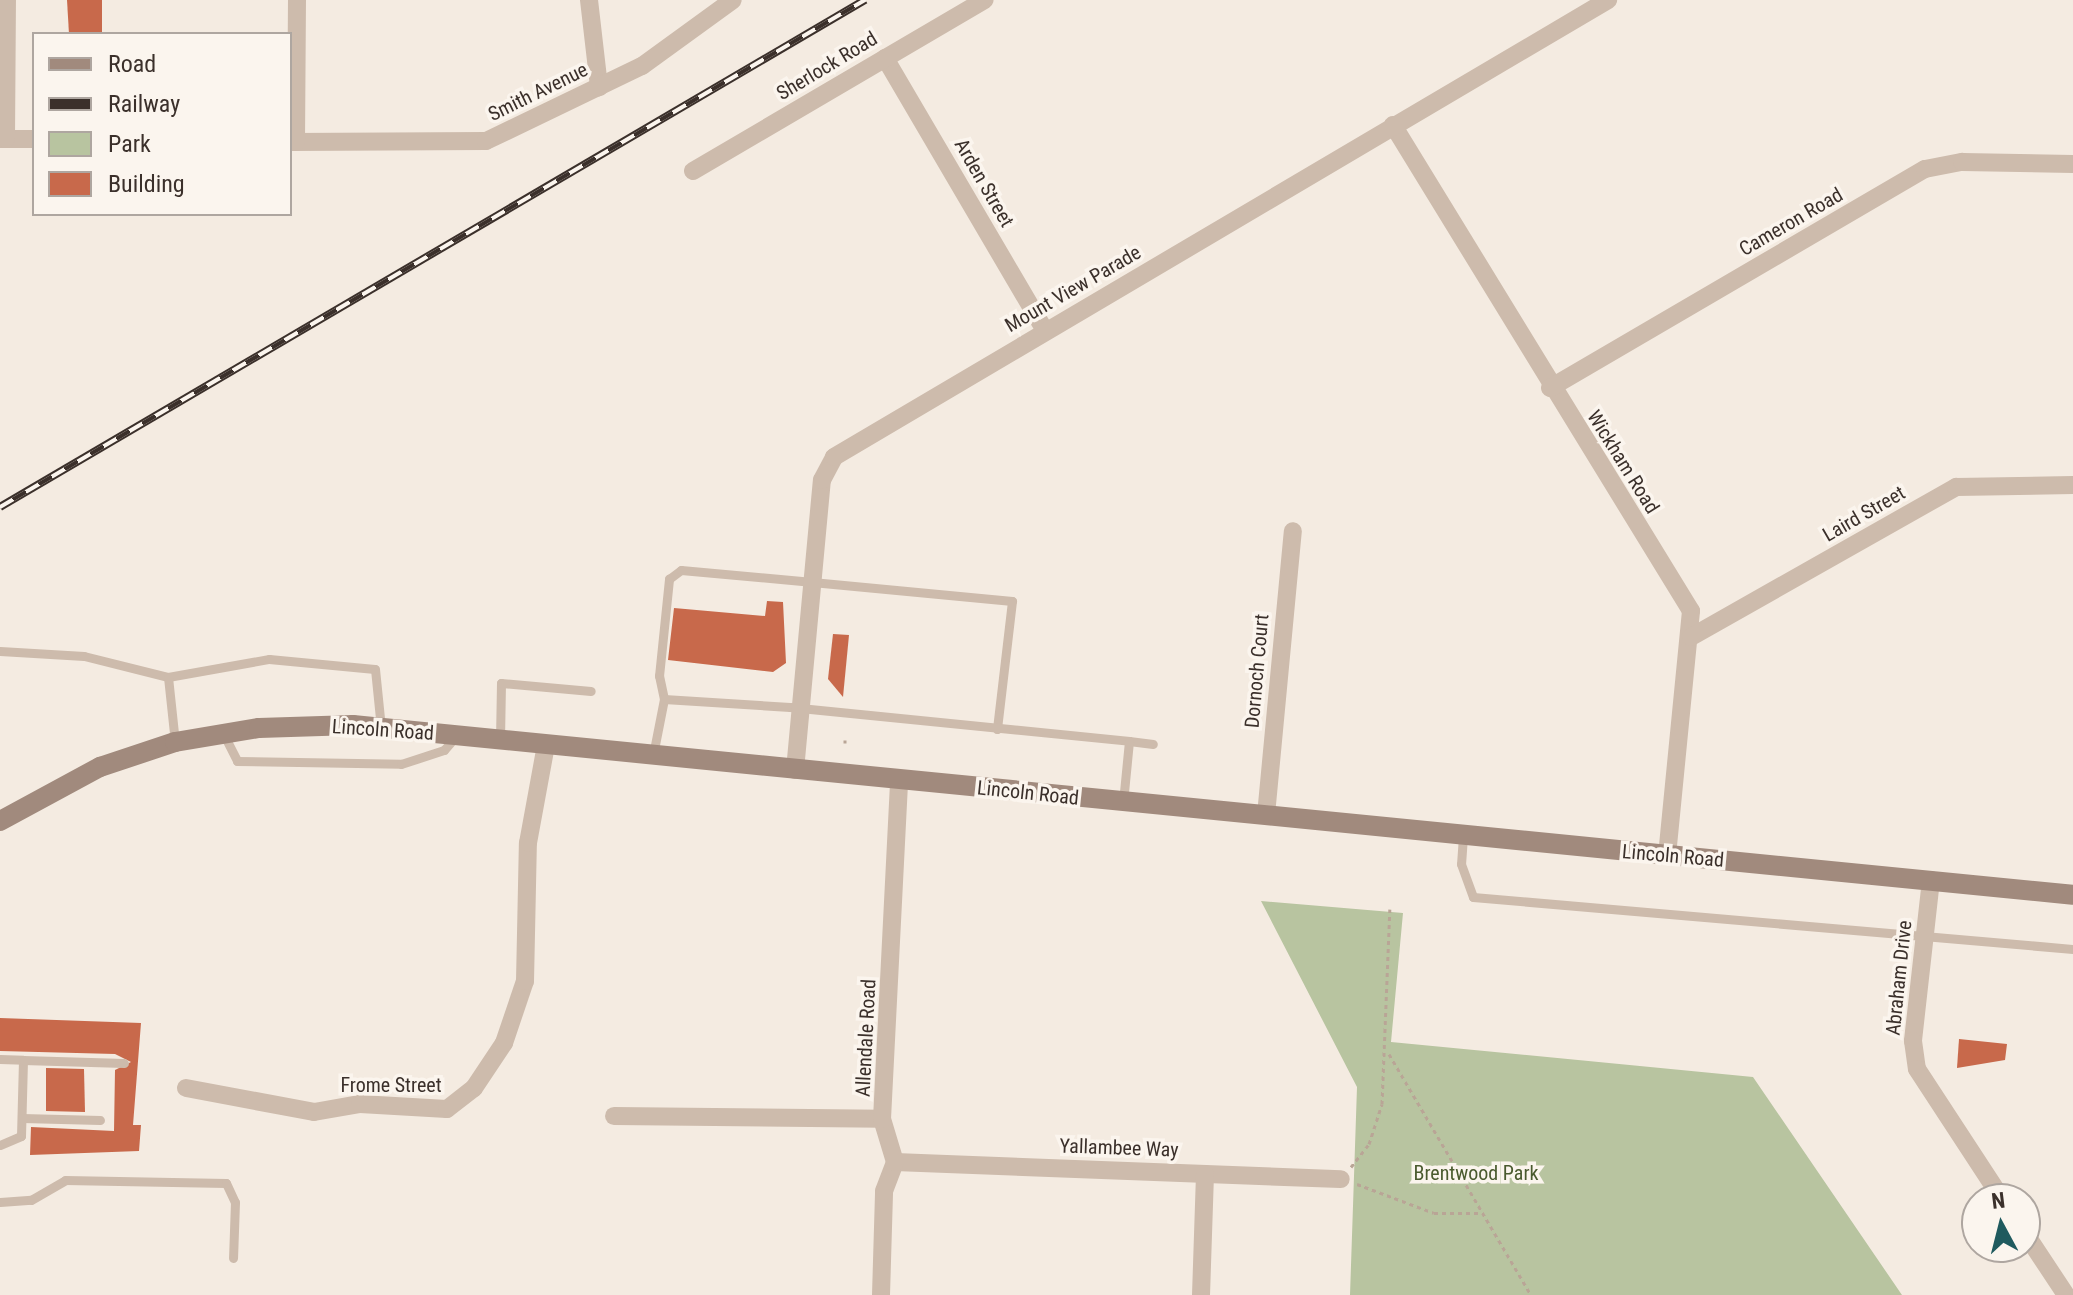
<!DOCTYPE html>
<style>
body{margin:0}
#map{position:relative;width:2073px;height:1295px;overflow:hidden;background:#f4ebe1;font-family:"Roboto Condensed",sans-serif}
div>[style]{position:absolute}
[style*='--x']{left:calc(var(--x)*1px);top:calc(var(--y)*1px);width:calc(var(--w)*1px);rotate:calc(var(--a)*1deg)}
.green>*{inset:0;background:#b8c4a0}
.building>*{inset:0;background:#c8694b}
.path>*{height:3px;margin-top:-1.5px;transform-origin:0;background:repeating-linear-gradient(90deg,#b9a596 0 4px,transparent 0 8px)}
.service>*{height:9px;margin:-4.5px;padding:0 4.5px;transform-origin:4.5px;border-radius:4.5px;background:#cdbbac}
.minor>*{height:18px;margin:-9px;padding:0 9px;transform-origin:9px;border-radius:9px;background:#cdbbac}
.secondary>*{height:20px;margin:-10px;padding:0 10px;transform-origin:10px;border-radius:10px;background:#a18a7d}
.rail>*{height:8px;margin-top:-4px;transform-origin:0;background:repeating-linear-gradient(90deg,#fbf5ee 0 15px,#3b302b 0 30px);box-sizing:border-box;border-block:2px solid #3b302b}
span{translate:-50% -50%;white-space:nowrap;text-align:center;line-height:1.15;-webkit-text-stroke:7px #fbf5ee;paint-order:stroke}
.street-label{font-size:20px;color:#3b302b}
.park-label{font-size:20px;color:#4a5a2e}
.legend{position:absolute;left:32px;top:32px;width:260px;height:184px;box-sizing:border-box;background:#fbf5ee;border:2px solid #aea6a0;margin:0;padding:10px 14px;list-style:none;font-size:24px;color:#3b302b}
.legend li{display:flex;align-items:center;gap:16px;height:40px}
.legend b{width:40px;border:2px solid #aea6a0}
.north{position:absolute;left:1961px;top:1183px;width:80px;height:80px;box-sizing:border-box;background:#fbf5ee;border:2px solid #aea6a0;border-radius:50%;rotate:353deg;font-size:22px;font-weight:700;line-height:32px;text-align:center;color:#3b302b}
.north::after{content:'';display:block;margin:auto;width:28px;height:36px;background:#1f5a5e;clip-path:polygon(50% 0,100% 100%,50% 72%,0 100%)}
</style>
<div id="map">
<div class="green">
<i style="clip-path:polygon(1261px 901px,1403px 913px,1391px 1042px,1753px 1077px,1902px 1295px,1350px 1295px,1357px 1087px)"></i>
</div>
<div class="building">
<i style="clip-path:polygon(67px 0,102px 0,102px 34px,69px 34px)"></i>
<i style="clip-path:polygon(767px 601px,783px 602px,786px 663px,773px 672px,668px 660px,674px 608px,765px 616px)"></i>
<i style="clip-path:polygon(833px 634px,849px 635px,843px 697px,828px 679px)"></i>
<i style="clip-path:polygon(0 1018px,141px 1023px,133px 1125px,141px 1125px,139px 1151px,30px 1155px,31px 1127px,114px 1131px,115px 1070px,131px 1062px,115px 1054px,0 1051px)"></i>
<i style="clip-path:polygon(1959px 1039px,2007px 1044px,2005px 1060px,1957px 1068px)"></i>
<i style="clip-path:polygon(46px 1068px,84px 1069px,85px 1112px,46px 1111px)"></i>
</div>
<div class="path">
<i style="--x:845;--y:740;--w:3;--a:90"></i>
<i style="--x:1389;--y:1054;--w:280;--a:59.5"></i>
<i style="--x:1351;--y:1167;--w:29;--a:-52"></i>
<i style="--x:1369;--y:1144;--w:42;--a:-72"></i>
<i style="--x:1382;--y:1104;--w:195;--a:-87.7"></i>
<i style="--x:1357;--y:1184;--w:82;--a:20.6"></i>
<i style="--x:1434;--y:1213;--w:44;--a:0"></i>
</div>
<div class="service">
<i style="--x:0;--y:651;--w:84;--a:3.4"></i>
<i style="--x:84;--y:656;--w:87;--a:14"></i>
<i style="--x:168;--y:677;--w:103;--a:-10.1"></i>
<i style="--x:269;--y:659;--w:106;--a:5.4"></i>
<i style="--x:375;--y:669;--w:59;--a:84.2"></i>
<i style="--x:168;--y:677;--w:65;--a:83.9"></i>
<i style="--x:664;--y:699;--w:24;--a:-102"></i>
<i style="--x:659;--y:676;--w:98;--a:-84.1"></i>
<i style="--x:669;--y:579;--w:15;--a:-37"></i>
<i style="--x:681;--y:570;--w:132;--a:5.2"></i>
<i style="--x:812;--y:582;--w:201;--a:5.4"></i>
<i style="--x:1012;--y:601;--w:129;--a:96.7"></i>
<i style="--x:224;--y:735;--w:29;--a:63"></i>
<i style="--x:237;--y:761;--w:164;--a:1"></i>
<i style="--x:401;--y:764;--w:45;--a:-18"></i>
<i style="--x:444;--y:750;--w:18;--a:-49"></i>
<i style="--x:500;--y:740;--w:57;--a:-89"></i>
<i style="--x:501;--y:683;--w:90;--a:5.1"></i>
<i style="--x:1129;--y:741;--w:24;--a:7"></i>
<i style="--x:653;--y:755;--w:57;--a:-78.9"></i>
<i style="--x:664;--y:699;--w:126;--a:3.6"></i>
<i style="--x:790;--y:707;--w:341;--a:5.7"></i>
<i style="--x:1129;--y:741;--w:61;--a:95.6"></i>
<i style="--x:1463;--y:836;--w:28;--a:94"></i>
<i style="--x:1461;--y:864;--w:35;--a:70"></i>
<i style="--x:1473;--y:897;--w:602;--a:4.95"></i>
<i style="--x:0;--y:1059;--w:23;--a:2"></i>
<i style="--x:23;--y:1060;--w:76;--a:91.5"></i>
<i style="--x:21;--y:1136;--w:23;--a:157"></i>
<i style="--x:23;--y:1060;--w:101;--a:1.7"></i>
<i style="--x:22;--y:1118;--w:78;--a:1.5"></i>
<i style="--x:0;--y:1202;--w:31;--a:-4"></i>
<i style="--x:31;--y:1200;--w:39;--a:-30"></i>
<i style="--x:65;--y:1180;--w:161;--a:1.1"></i>
<i style="--x:226;--y:1183;--w:21;--a:65"></i>
<i style="--x:235;--y:1202;--w:56;--a:92"></i>
</div>
<div class="minor">
<i style="--x:589;--y:0;--w:88;--a:83.4"></i>
<i style="--x:885;--y:58;--w:316;--a:59.6"></i>
<i style="--x:1393;--y:125;--w:570;--a:58.48"></i>
<i style="--x:1691;--y:611;--w:246;--a:95.6"></i>
<i style="--x:0;--y:139;--w:34;--a:0"></i>
<i style="--x:6;--y:139;--w:139;--a:-89.6"></i>
<i style="--x:290;--y:142;--w:196;--a:-0.3"></i>
<i style="--x:486;--y:141;--w:173;--a:-25.7"></i>
<i style="--x:642;--y:66;--w:112;--a:-36"></i>
<i style="--x:296;--y:142;--w:142;--a:-89.6"></i>
<i style="--x:693;--y:171;--w:338;--a:-30.4"></i>
<i style="--x:1550;--y:388;--w:434;--a:-30.3"></i>
<i style="--x:1925;--y:169;--w:38;--a:-11"></i>
<i style="--x:1962;--y:162;--w:111;--a:1"></i>
<i style="--x:1691;--y:637;--w:305;--a:-29.5"></i>
<i style="--x:1956;--y:487;--w:117;--a:-1"></i>
<i style="--x:795;--y:770;--w:291;--a:-84.7"></i>
<i style="--x:822;--y:480;--w:26;--a:-62"></i>
<i style="--x:834;--y:457;--w:899;--a:-30.56"></i>
<i style="--x:1266;--y:815;--w:285;--a:-84.6"></i>
<i style="--x:1931;--y:880;--w:162;--a:96.4"></i>
<i style="--x:1913;--y:1041;--w:28;--a:82"></i>
<i style="--x:1917;--y:1069;--w:155;--a:56.8"></i>
<i style="--x:186;--y:1088;--w:130;--a:10.6"></i>
<i style="--x:314;--y:1112;--w:47;--a:-9.9"></i>
<i style="--x:360;--y:1104;--w:87;--a:3.3"></i>
<i style="--x:447;--y:1109;--w:34;--a:-38"></i>
<i style="--x:474;--y:1088;--w:54;--a:-56.3"></i>
<i style="--x:504;--y:1043;--w:65;--a:-71.3"></i>
<i style="--x:525;--y:981;--w:138;--a:-88.8"></i>
<i style="--x:528;--y:843;--w:100;--a:-79.6"></i>
<i style="--x:614;--y:1116;--w:268;--a:0.6"></i>
<i style="--x:895;--y:1162;--w:446;--a:2.2"></i>
<i style="--x:2025;--y:1233;--w:74;--a:56.5"></i>
<i style="--x:881;--y:1295;--w:104;--a:-88.3"></i>
<i style="--x:884;--y:1191;--w:31;--a:-69"></i>
<i style="--x:895;--y:1162;--w:45;--a:-106.8"></i>
<i style="--x:882;--y:1119;--w:339;--a:-87.1"></i>
<i style="--x:1201;--y:1295;--w:121;--a:-88.1"></i>
</div>
<div class="secondary">
<i style="--x:0;--y:821;--w:114;--a:-28.4"></i>
<i style="--x:100;--y:767;--w:79;--a:-18.4"></i>
<i style="--x:175;--y:742;--w:85;--a:-9.5"></i>
<i style="--x:259;--y:728;--w:94;--a:-1.8"></i>
<i style="--x:353;--y:725;--w:1728;--a:5.64"></i>
</div>
<div class="rail">
<i style="--x:0;--y:507;--w:1003;--a:-30.38"></i>
</div>
<div class="street-label">
<span style="left:827px;top:66px;rotate:-31deg">Sherlock Road</span>
<span style="left:538px;top:92px;rotate:-26deg">Smith Avenue</span>
<span style="left:984px;top:183px;rotate:60deg">Arden Street</span>
<span style="left:1791px;top:222px;rotate:-30deg">Cameron Road</span>
<span style="left:1073px;top:289px;rotate:-30deg">Mount View Parade</span>
<span style="left:1623px;top:462px;rotate:58deg">Wickham Road</span>
<span style="left:1864px;top:514px;rotate:-30deg">Laird Street</span>
<span style="left:1257px;top:671px;rotate:-85deg">Dornoch Court</span>
<span style="left:383px;top:730px;rotate:4deg">Lincoln Road</span>
<span style="left:1028px;top:793px;rotate:6deg">Lincoln Road</span>
<span style="left:1673px;top:856px;rotate:5deg">Lincoln Road</span>
<span style="left:1899px;top:978px;rotate:-84deg">Abraham Drive</span>
<span style="left:866px;top:1038px;rotate:-87deg">Allendale Road</span>
<span style="left:391px;top:1085px">Frome Street</span>
<span style="left:1119px;top:1148px;rotate:2deg">Yallambee Way</span>
</div>
<div class="park-label">
<span style="left:1476px;top:1173px">Brentwood Park</span>
</div>
<ul class="legend">
<li><b style="height:10px;background:#a18a7d"></b>Road</li>
<li><b style="height:10px;background:#3b302b"></b>Railway</li>
<li><b style="height:22px;background:#b8c4a0"></b>Park</li>
<li><b style="height:22px;background:#c8694b"></b>Building</li>
</ul>
<div class="north">N</div>
</div>
